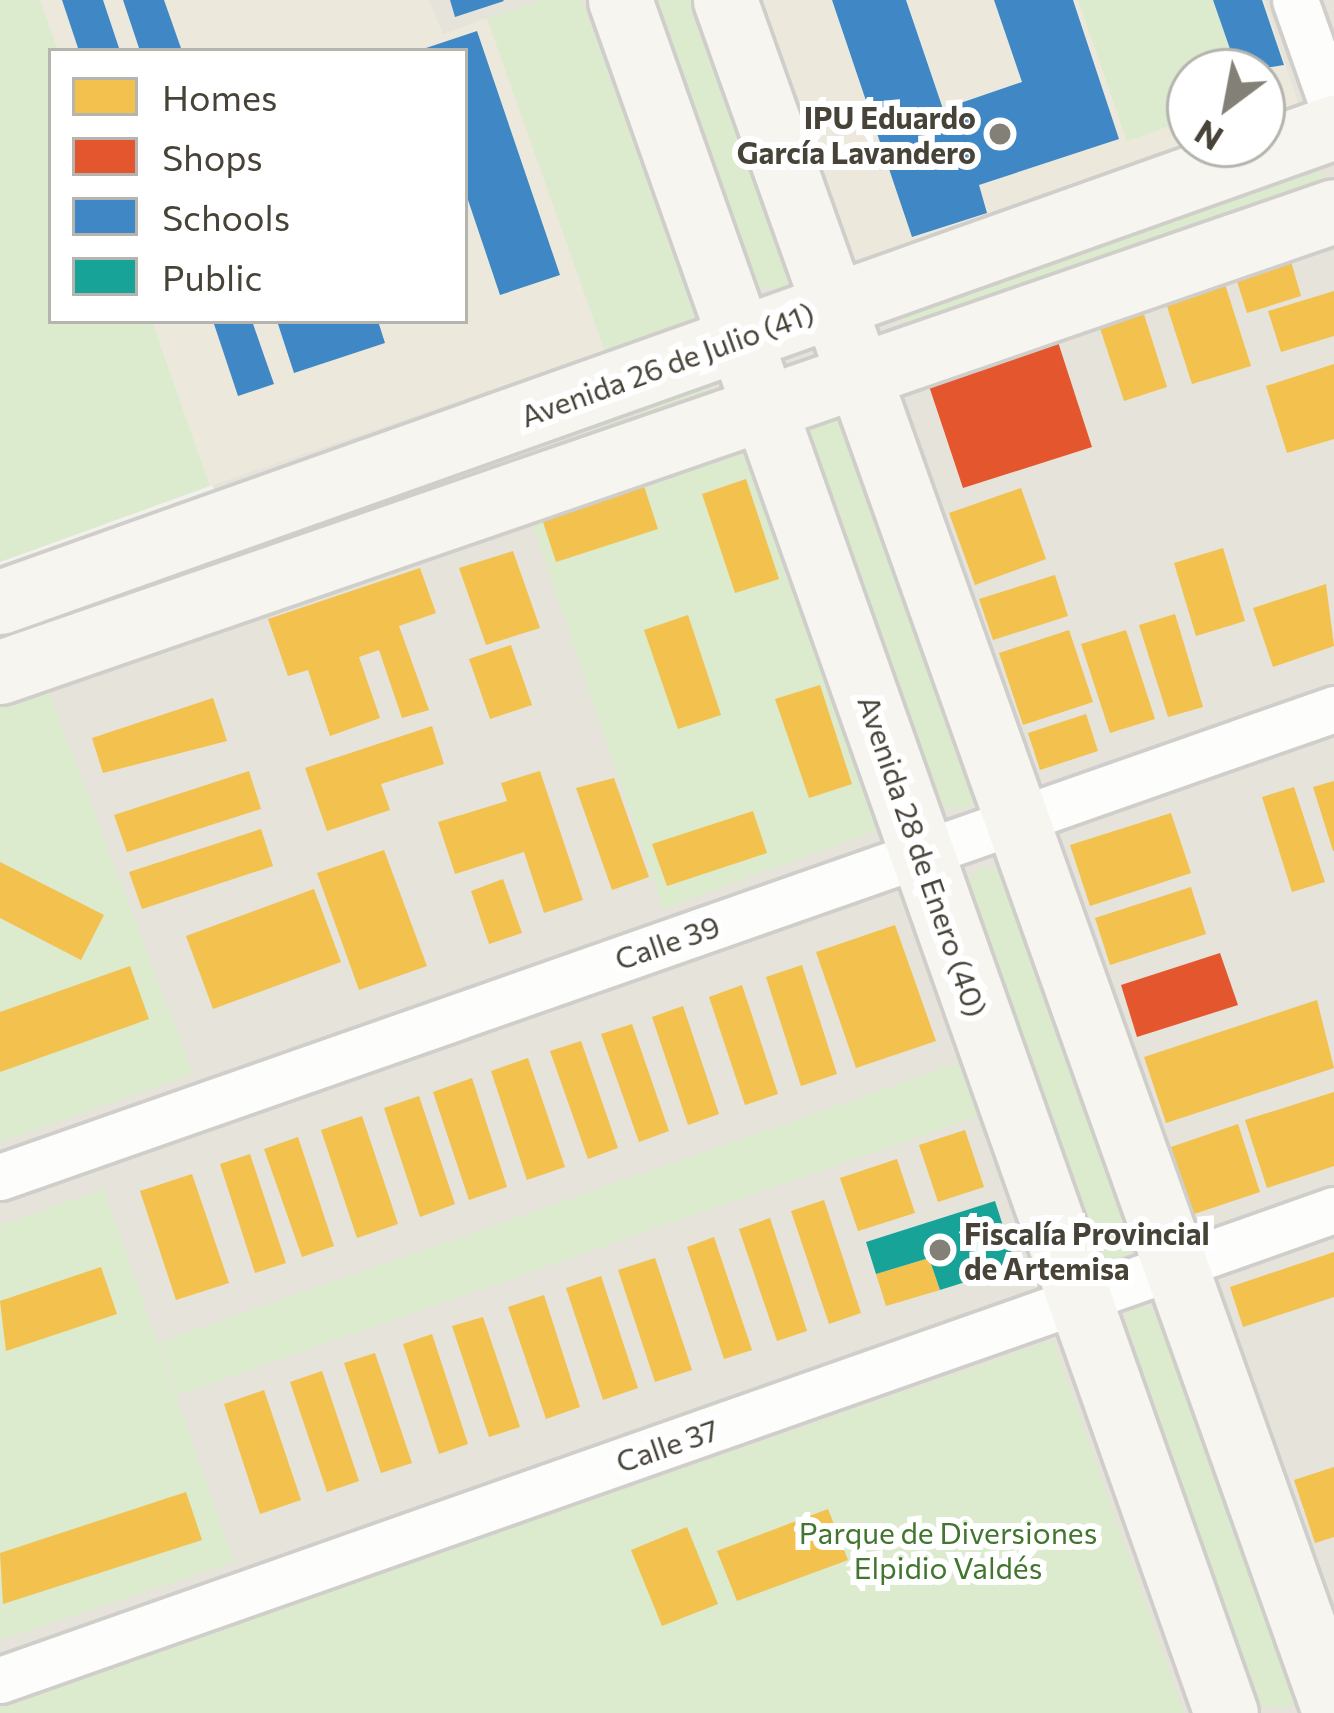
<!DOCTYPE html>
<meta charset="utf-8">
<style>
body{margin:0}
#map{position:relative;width:1334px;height:1713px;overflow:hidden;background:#f2f1ec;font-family:Commissioner,sans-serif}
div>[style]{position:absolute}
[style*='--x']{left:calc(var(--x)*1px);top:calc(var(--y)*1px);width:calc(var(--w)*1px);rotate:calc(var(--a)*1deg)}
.residential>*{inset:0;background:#e5e3da}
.education>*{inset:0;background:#ece9dc}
.green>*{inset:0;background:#dceace}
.homes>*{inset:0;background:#f2c14e}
.shops>*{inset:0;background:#e4572e}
.schools>*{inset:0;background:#3f88c5}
.public>*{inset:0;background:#17a398}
.roads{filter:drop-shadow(3px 0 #d0ceca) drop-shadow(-3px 0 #d0ceca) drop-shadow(0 3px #d0ceca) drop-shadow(0 -3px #d0ceca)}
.street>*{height:45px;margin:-22.5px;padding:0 22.5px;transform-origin:22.5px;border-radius:22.5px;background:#fdfdfc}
.secondary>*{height:63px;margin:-31.5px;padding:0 31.5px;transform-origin:31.5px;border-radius:31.5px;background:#f6f5f0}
.dots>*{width:33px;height:33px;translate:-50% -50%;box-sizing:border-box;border:6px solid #fff;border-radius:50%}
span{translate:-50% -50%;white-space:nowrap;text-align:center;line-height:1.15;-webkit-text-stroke:12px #fff;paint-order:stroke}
.poi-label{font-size:30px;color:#474338;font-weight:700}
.right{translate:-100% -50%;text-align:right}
.left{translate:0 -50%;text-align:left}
.street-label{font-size:30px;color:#474338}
.park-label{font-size:30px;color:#42752f}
.legend{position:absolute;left:48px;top:48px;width:420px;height:276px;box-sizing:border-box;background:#fff;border:3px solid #b5b4af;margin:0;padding:15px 21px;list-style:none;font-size:36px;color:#474338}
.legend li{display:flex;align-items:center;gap:24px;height:60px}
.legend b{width:60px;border:3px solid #b5b4af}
.north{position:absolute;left:1166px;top:48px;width:120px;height:120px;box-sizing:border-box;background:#fff;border:3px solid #b5b4af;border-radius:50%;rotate:212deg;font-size:33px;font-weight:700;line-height:48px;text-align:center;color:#474338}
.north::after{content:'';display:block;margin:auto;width:42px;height:54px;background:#838077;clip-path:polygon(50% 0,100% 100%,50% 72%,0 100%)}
</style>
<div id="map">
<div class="residential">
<i style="clip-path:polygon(evenodd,40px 0,1334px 0,1334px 1713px,0 1713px,0 692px,254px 598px,152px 321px,465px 321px,465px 51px,58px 51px,40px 0,1190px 72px,1262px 72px,1262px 144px,1190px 144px,1190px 72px)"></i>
</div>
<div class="education">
<i style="clip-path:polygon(40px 0,429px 0,443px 34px,487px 18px,605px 351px,210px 486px,152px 321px,465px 321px,465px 51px,58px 51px)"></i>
<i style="clip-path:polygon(762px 0,1264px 0,1301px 111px,1262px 124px,1262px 72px,1190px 72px,1190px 144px,1205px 144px,855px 264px)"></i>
</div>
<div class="green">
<i style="clip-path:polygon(0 0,40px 0,58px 51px,51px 321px,152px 321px,210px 486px,0 562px)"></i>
<i style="clip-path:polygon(543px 0,582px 0,696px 319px,605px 351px,487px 18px)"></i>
<i style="clip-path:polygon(644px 0,707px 0,794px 279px,778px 291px,744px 281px)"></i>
<i style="clip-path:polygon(1078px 0,1213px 0,1238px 72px,1190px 72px,1190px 119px,1127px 141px)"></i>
<i style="clip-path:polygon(1318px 161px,1328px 187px,906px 327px,905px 311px)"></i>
<i style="clip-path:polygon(708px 379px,713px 393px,0 646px,0 632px)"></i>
<i style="clip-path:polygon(841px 414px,978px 802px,962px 810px,934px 805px,802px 435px,811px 421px)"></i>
<i style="clip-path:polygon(747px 433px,883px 828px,663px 909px,528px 509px)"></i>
<i style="clip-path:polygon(43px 676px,193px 1074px,0 1142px,0 692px)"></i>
<i style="clip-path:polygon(982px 865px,1013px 876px,1141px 1237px,1122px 1263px,1086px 1254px,960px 893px)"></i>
<i style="clip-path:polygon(979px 1056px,998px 1109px,178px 1395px,160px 1342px)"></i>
<i style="clip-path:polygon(104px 1189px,234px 1562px,0 1640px,0 1225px)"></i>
<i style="clip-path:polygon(1135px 1303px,1170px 1315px,1299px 1698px,1283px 1709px,1247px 1702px,1115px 1336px)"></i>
<i style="clip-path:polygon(1053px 1340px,1184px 1713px,0 1713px,0 1706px)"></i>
</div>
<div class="homes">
<i style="clip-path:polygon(1290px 258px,1301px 296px,1247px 313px,1235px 275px)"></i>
<i style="clip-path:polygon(1224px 281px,1251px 366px,1192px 384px,1165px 300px)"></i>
<i style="clip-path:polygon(1334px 291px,1334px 336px,1281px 352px,1268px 311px)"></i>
<i style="clip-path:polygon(1141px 305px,1167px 387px,1124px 401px,1097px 319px)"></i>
<i style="clip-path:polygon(1334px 364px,1334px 439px,1287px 453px,1266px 386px)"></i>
<i style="clip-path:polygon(746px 479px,779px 579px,735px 593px,702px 494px)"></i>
<i style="clip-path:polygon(644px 486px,658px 529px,556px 562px,542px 519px)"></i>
<i style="clip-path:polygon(1021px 488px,1046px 559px,975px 585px,949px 513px)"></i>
<i style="clip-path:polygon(1223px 548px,1245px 621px,1196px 636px,1174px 563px)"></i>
<i style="clip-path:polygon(513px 551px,540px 628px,486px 645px,459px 568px)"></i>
<i style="clip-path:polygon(420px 568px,436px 613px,399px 626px,429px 710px,402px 718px,379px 650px,359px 657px,380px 718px,330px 736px,308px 670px,288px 676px,268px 619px)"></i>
<i style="clip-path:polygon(1055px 575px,1068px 616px,993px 640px,979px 599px)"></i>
<i style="clip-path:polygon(1326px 584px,1334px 646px,1273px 667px,1253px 608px)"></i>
<i style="clip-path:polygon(1175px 614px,1203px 707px,1168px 717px,1139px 625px)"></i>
<i style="clip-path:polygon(688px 615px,721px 715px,678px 729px,644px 630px)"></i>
<i style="clip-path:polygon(1069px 630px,1093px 702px,1023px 725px,999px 653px)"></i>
<i style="clip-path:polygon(1126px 630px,1155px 719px,1110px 733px,1081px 644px)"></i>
<i style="clip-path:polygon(511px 645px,532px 705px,490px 719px,469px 659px)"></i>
<i style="clip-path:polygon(820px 685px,852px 784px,809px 798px,775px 699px)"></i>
<i style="clip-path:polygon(213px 698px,227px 741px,103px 773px,92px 738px)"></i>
<i style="clip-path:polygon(1086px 714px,1098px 751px,1040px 770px,1028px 733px)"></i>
<i style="clip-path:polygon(432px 726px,444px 764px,381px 784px,390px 810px,327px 831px,305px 768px)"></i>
<i style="clip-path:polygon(249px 771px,261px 809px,127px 852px,114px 815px)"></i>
<i style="clip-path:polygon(540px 771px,583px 900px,544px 913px,524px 852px,455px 874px,438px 822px,507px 801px,501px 783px)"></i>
<i style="clip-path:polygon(614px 778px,649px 877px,612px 890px,576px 788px)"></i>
<i style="clip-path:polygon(1334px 781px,1334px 851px,1333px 851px,1313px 787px)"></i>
<i style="clip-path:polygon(1294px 787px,1325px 882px,1292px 892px,1262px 797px)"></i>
<i style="clip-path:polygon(753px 811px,767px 853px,667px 886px,652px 844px)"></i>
<i style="clip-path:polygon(1171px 813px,1191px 873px,1090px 906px,1070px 845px)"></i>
<i style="clip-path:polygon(261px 829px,273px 866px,142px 909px,129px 872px)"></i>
<i style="clip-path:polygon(384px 850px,427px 966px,359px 990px,317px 873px)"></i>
<i style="clip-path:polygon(0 862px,104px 915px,81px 960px,0 918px)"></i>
<i style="clip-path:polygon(503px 879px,522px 933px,489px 944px,471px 891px)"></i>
<i style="clip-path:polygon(1191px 887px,1206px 934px,1110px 965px,1095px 918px)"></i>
<i style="clip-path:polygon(314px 889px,341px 962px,213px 1009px,186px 936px)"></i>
<i style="clip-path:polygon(895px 925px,936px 1041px,856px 1068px,816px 952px)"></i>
<i style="clip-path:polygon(802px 965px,837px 1074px,801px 1086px,766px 977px)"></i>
<i style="clip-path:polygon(130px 966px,149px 1019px,0 1072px,0 1012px)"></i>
<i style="clip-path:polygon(742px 985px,778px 1094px,745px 1105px,709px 997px)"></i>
<i style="clip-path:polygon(1317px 1000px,1334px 1068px,1166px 1123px,1144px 1057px)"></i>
<i style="clip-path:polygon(683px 1006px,719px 1114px,688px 1125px,652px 1017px)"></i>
<i style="clip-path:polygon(632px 1024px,669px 1131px,639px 1142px,601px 1034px)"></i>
<i style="clip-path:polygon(581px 1041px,618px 1148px,588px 1159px,550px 1051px)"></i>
<i style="clip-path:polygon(528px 1058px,565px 1167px,527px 1180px,491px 1071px)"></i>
<i style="clip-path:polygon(472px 1078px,507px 1187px,469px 1200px,433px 1092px)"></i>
<i style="clip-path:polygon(1334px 1092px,1334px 1166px,1267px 1188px,1245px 1120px)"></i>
<i style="clip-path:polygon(419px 1096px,455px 1204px,420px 1217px,384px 1108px)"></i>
<i style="clip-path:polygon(362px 1116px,398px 1224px,357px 1238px,321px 1130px)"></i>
<i style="clip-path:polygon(1238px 1124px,1260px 1192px,1194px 1214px,1171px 1147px)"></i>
<i style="clip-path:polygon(965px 1130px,984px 1187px,938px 1202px,919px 1145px)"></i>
<i style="clip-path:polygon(298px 1137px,334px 1246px,302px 1257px,264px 1149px)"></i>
<i style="clip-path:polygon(250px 1154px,286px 1263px,255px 1273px,220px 1164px)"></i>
<i style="clip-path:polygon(897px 1159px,915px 1213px,858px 1231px,840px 1178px)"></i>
<i style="clip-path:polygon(192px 1174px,229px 1283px,176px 1300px,140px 1191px)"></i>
<i style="clip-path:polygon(824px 1200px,861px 1313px,829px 1324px,791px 1211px)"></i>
<i style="clip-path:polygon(770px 1218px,807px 1331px,777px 1341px,739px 1229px)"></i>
<i style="clip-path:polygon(714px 1237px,752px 1350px,724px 1359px,687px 1247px)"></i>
<i style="clip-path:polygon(1334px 1252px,1334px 1297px,1243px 1327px,1230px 1287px)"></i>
<i style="clip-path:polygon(655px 1258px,692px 1370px,655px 1382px,618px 1270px)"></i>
<i style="clip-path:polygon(929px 1258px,940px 1290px,886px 1306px,876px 1274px)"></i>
<i style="clip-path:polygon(101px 1267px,117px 1314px,6px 1351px,0 1301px)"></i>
<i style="clip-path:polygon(601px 1276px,638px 1388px,603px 1400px,566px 1288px)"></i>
<i style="clip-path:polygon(544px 1295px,580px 1407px,546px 1419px,508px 1307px)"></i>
<i style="clip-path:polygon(483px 1317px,520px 1427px,489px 1437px,452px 1326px)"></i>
<i style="clip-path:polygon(432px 1334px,468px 1444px,439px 1454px,403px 1344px)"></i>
<i style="clip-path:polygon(375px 1353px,412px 1463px,381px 1473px,344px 1363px)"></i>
<i style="clip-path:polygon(322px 1371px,359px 1481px,327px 1492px,290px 1382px)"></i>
<i style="clip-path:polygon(264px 1390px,301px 1500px,260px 1514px,224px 1404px)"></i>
<i style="clip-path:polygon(1334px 1467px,1334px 1537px,1315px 1543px,1294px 1480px)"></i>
<i style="clip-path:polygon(186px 1492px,202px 1540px,3px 1604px,0 1553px)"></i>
<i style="clip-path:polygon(828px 1509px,848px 1560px,737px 1601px,717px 1551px)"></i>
<i style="clip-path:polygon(687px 1527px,718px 1604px,662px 1626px,631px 1550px)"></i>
</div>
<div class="shops">
<i style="clip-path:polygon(1058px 342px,1092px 447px,963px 488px,928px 383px)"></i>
<i style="clip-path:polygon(1220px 953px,1238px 1005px,1137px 1037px,1121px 985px)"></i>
</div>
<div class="schools">
<i style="clip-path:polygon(62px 0,103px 0,120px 51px,79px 51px)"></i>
<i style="clip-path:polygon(123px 0,164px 0,182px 51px,140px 51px)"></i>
<i style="clip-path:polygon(450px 0,503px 0,504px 1px,455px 17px)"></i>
<i style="clip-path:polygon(832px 0,906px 0,943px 109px,1022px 82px,994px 0,1073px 0,1119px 139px,979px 185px,987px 213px,912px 237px)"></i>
<i style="clip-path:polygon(1213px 0,1262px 0,1284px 65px,1238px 72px)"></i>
<i style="clip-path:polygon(477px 31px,560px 275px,500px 295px,465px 191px,465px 51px,420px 50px)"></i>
<i style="clip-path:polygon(213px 321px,252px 321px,274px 384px,238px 396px)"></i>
<i style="clip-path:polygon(277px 321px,378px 321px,385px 343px,294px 373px)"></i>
</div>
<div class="public">
<i style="clip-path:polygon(995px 1201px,1016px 1266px,940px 1290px,929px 1258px,876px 1274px,866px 1242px)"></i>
</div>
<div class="roads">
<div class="street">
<i style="--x:1295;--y:0;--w:118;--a:70.6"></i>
<i style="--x:0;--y:1177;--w:1414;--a:-19.33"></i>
<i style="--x:0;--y:1680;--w:1414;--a:-19.41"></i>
</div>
<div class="secondary">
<i style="--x:620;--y:0;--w:1817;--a:70.52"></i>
<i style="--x:725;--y:0;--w:1816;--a:70.41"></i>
<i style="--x:0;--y:602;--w:1416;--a:-19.6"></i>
<i style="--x:0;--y:672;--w:1411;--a:-19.06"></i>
</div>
</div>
<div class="dots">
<i style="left:1000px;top:134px;background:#838077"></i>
<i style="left:940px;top:1250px;background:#838077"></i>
</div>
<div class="poi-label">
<span class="right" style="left:976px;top:134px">IPU Eduardo<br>García Lavandero</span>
<span class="left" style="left:964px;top:1250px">Fiscalía Provincial<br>de Artemisa</span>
</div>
<div class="street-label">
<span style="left:667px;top:364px;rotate:-20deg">Avenida 26 de Julio (41)</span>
<span style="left:923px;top:856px;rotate:71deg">Avenida 28 de Enero (40)</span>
<span style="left:667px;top:942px;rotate:-19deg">Calle 39</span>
<span style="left:667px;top:1445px;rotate:-19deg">Calle 37</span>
</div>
<div class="park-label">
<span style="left:948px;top:1549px">Parque de Diversiones<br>Elpidio Valdés</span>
</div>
<ul class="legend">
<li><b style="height:33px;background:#f2c14e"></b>Homes</li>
<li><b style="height:33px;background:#e4572e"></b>Shops</li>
<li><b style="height:33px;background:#3f88c5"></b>Schools</li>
<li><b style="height:33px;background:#17a398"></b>Public</li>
</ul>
<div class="north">N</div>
</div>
